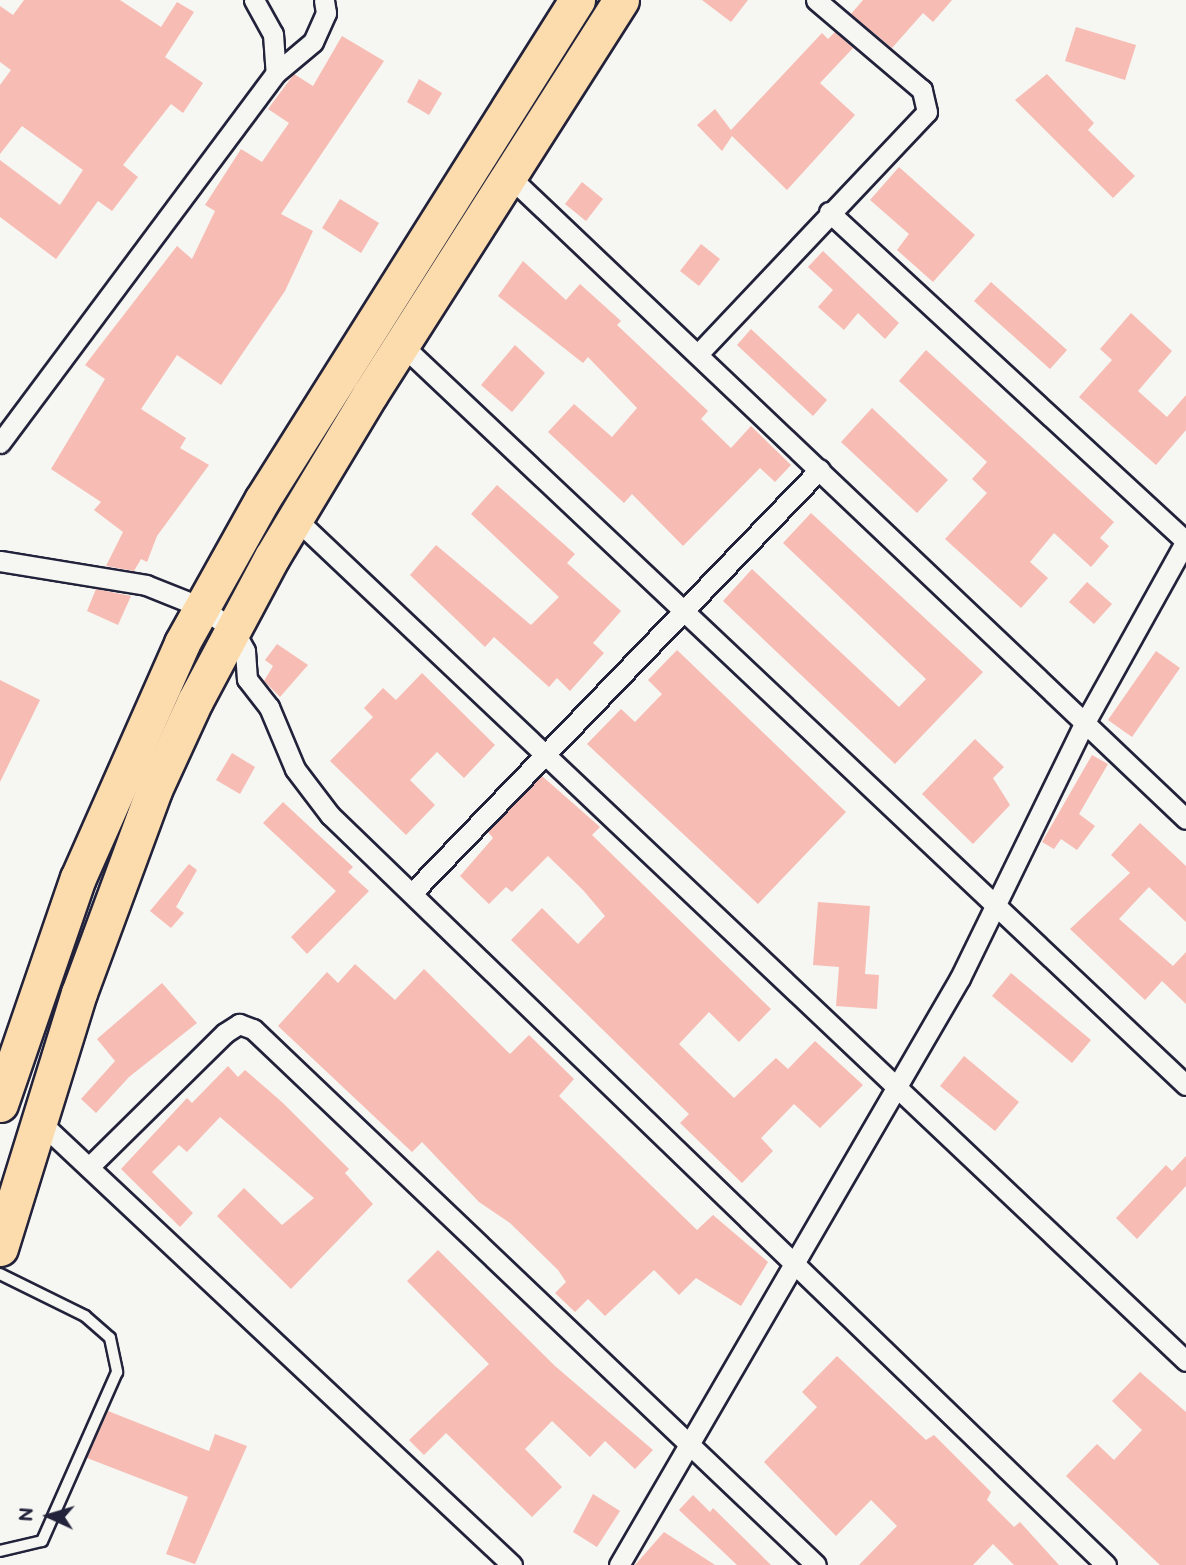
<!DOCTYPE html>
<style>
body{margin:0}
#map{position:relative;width:1186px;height:1565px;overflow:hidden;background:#f6f6f2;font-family:"Balsamiq Sans",sans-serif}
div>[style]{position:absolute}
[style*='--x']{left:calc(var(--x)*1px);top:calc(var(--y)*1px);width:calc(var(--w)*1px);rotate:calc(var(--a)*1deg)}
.building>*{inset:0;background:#f7bcb3}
.roads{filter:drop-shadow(2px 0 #22223b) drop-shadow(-2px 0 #22223b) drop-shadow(0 2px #22223b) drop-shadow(0 -2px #22223b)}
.lane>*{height:10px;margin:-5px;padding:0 5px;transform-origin:5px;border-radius:5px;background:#f6f6f2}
.street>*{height:19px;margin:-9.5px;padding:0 9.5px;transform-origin:9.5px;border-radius:9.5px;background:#f6f6f2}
.highway>*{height:35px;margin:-17.5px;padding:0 17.5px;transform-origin:17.5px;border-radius:17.5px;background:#fcdcac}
span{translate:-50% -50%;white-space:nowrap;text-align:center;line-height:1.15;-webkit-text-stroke:7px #f6f6f2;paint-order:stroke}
.north{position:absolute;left:14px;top:1481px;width:70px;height:70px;-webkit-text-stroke:5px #f6f6f2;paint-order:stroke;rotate:274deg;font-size:19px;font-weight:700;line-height:28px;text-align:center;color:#22223b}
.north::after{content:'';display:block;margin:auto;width:24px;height:32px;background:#22223b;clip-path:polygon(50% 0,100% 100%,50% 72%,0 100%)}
</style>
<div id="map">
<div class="building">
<i style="clip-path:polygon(24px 0,120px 0,161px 27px,177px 2px,194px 12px,165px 57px,203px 83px,183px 113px,171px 104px,123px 165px,138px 177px,112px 211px,98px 201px,56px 259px,0 217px,0 160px,60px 205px,83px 170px,22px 126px,0 154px,0 85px,11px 70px,0 62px,0 6px,13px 15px)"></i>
<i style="clip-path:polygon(702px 0,748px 0,731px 22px)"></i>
<i style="clip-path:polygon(863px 0,952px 0,933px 22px,923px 13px,892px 48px,851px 14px)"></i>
<i style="clip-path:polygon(1076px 27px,1136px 45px,1125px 80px,1065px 61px)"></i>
<i style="clip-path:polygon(835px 32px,853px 48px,820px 83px,855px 115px,787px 190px,732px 136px,722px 151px,697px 125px,715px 109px,731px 130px,822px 33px,828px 39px)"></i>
<i style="clip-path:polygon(342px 36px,384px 61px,281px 214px,313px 231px,285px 291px,221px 385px,177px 355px,141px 409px,186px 438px,180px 448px,209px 465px,157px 536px,147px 562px,141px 559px,134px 571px,106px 566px,123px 532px,94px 510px,101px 502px,51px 469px,105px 379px,85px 365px,177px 246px,192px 259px,215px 211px,205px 205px,241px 149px,262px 162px,289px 123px,268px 109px,294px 74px,313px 86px)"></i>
<i style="clip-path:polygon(1047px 74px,1094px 123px,1088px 130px,1135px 176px,1113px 198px,1015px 100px)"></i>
<i style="clip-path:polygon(419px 79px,442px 93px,429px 115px,407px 102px)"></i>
<i style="clip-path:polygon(899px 167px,975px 235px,933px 282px,897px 250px,909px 234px,870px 200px)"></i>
<i style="clip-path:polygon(582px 182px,603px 199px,586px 221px,565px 204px)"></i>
<i style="clip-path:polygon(340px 199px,379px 223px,361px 253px,322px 228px)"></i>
<i style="clip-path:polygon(701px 244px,720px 259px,699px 286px,680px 271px)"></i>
<i style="clip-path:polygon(823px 251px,899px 323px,885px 339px,858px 313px,844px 330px,818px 307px,833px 290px,808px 267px)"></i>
<i style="clip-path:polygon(523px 261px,566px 300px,580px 284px,621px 321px,617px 325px,708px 411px,701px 419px,731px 448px,751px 426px,791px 465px,775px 482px,760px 468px,683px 546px,632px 494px,624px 503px,548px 432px,574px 404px,612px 437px,637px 408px,588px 357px,583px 363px,498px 296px)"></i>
<i style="clip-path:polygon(991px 282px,1067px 350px,1050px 369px,974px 301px)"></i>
<i style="clip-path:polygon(1131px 313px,1172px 351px,1138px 391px,1167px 417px,1186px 395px,1186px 430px,1156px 465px,1079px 397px,1112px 360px,1100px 349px)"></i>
<i style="clip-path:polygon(751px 329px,827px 400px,813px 416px,737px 345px)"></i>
<i style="clip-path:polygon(515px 345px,545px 373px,512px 412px,481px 385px)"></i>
<i style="clip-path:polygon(926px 350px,1114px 522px,1100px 538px,1109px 546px,1091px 567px,1054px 533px,1030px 562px,1048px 578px,1021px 608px,945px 539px,987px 493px,972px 479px,987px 462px,899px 381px)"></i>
<i style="clip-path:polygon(872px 408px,948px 480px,917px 513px,841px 442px)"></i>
<i style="clip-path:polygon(497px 485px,575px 554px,567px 563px,621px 611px,593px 643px,604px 653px,570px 691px,557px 678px,549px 687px,494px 637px,485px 647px,410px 575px,436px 545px,531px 625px,559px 597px,471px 514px)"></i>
<i style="clip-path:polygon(811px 513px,983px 672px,895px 764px,723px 601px,752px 569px,899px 707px,926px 679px,783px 543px)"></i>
<i style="clip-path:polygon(1087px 582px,1112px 604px,1094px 624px,1069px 602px)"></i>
<i style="clip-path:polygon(96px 589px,131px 596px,118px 625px,87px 611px)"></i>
<i style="clip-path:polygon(277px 644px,308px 665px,280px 697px,264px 681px,273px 666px,265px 660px)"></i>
<i style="clip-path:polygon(677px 650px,846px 812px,758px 904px,587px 744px,621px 709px,635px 722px,662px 694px,648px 680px)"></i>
<i style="clip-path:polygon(1156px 651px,1180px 668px,1132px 737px,1108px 720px)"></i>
<i style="clip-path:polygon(422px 673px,495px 745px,464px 778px,437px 752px,410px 780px,435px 805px,406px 835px,330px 761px,373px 717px,364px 708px,383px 688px,396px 700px)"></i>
<i style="clip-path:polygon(0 680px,40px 700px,0 782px)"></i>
<i style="clip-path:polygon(975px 739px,1004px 767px,993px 778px,1010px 805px,973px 844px,922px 794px)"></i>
<i style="clip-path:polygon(232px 753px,255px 767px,240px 794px,216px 780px)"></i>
<i style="clip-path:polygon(1092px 755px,1108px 764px,1079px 814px,1095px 826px,1077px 850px,1061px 839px,1054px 849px,1042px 842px)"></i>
<i style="clip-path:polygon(542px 776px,600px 827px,592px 835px,771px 1009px,739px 1042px,709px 1012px,679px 1044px,697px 1062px,734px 1098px,776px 1058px,788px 1069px,815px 1041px,863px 1085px,820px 1128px,794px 1104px,761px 1138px,773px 1151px,742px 1183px,680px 1123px,689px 1114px,511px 940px,542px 908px,578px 944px,605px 916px,583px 890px,548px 856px,512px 892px,506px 887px,489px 904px,460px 876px,493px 838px,488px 832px)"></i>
<i style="clip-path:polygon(283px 802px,353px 867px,348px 872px,369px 891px,307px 954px,291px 937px,336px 891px,263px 823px)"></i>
<i style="clip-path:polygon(1140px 823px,1186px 866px,1186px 922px,1149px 887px,1119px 919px,1173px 966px,1186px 952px,1186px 1004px,1162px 981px,1145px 1000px,1070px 929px,1130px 873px,1111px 855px)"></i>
<i style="clip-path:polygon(189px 864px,197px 870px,176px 907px,184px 913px,171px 928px,150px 911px)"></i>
<i style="clip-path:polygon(818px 902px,870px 906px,865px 974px,879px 975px,877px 1009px,836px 1006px,839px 967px,813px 965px)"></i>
<i style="clip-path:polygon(355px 964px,395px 1000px,424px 969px,510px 1054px,529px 1035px,574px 1079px,559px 1096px,697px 1230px,713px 1215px,768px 1262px,741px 1306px,696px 1278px,679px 1295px,654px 1270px,605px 1316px,588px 1299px,575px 1312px,555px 1293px,566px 1282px,558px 1270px,510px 1223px,479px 1202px,422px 1142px,412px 1152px,278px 1026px,327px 972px,338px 983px)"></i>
<i style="clip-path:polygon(1011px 973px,1091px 1040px,1072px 1063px,992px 996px)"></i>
<i style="clip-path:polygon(162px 983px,197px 1023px,129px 1077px,96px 1113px,81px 1099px,115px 1061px,97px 1039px)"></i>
<i style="clip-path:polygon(964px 1056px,1019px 1102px,995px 1131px,940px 1086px)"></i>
<i style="clip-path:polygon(228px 1066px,238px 1077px,245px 1070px,283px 1103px,349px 1169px,345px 1173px,373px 1204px,291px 1289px,217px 1216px,244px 1188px,282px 1225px,314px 1198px,220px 1117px,187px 1152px,179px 1145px,152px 1172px,193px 1213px,180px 1227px,121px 1169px,187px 1098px,192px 1103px)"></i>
<i style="clip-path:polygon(1186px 1156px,1186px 1186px,1137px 1239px,1116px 1218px,1166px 1165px,1172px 1171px)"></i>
<i style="clip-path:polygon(438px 1250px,555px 1366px,653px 1450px,635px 1469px,605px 1441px,590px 1457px,552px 1421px,525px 1449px,562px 1487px,532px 1517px,446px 1433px,424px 1455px,409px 1440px,489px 1364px,407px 1281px)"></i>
<i style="clip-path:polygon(837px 1356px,926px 1440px,934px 1435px,991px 1492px,987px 1500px,1014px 1527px,1020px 1522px,1059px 1565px,1014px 1565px,993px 1544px,973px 1565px,859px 1565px,897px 1526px,871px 1500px,836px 1536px,764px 1462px,817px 1407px,802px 1392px)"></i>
<i style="clip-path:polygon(1140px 1372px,1186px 1412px,1186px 1565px,1160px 1565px,1066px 1476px,1097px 1444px,1114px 1460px,1142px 1430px,1112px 1401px)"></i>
<i style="clip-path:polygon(108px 1411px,209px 1451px,215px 1434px,247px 1446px,195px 1564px,166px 1554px,188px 1497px,87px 1458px)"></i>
<i style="clip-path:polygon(593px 1494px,620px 1511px,597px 1547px,573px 1532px)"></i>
<i style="clip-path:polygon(693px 1495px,710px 1512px,713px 1508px,771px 1565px,737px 1565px,679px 1510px)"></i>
<i style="clip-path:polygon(664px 1532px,715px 1565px,635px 1565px)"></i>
</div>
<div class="roads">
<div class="lane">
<i style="--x:0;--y:1274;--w:95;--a:26.3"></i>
<i style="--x:85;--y:1316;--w:33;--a:41"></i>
<i style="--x:110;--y:1338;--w:35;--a:78"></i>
<i style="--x:117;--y:1372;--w:185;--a:113.9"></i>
<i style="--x:42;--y:1541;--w:43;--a:166.6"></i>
</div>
<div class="street">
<i style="--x:254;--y:0;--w:39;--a:61"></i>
<i style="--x:273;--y:34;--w:39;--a:86"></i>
<i style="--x:510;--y:177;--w:932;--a:43.52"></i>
<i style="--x:829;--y:212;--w:486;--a:42.7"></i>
<i style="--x:402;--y:345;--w:1078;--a:43.35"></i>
<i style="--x:698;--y:354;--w:333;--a:-46.6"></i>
<i style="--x:927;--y:112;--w:23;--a:-103"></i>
<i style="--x:922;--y:90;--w:139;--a:-139.7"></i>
<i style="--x:0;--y:443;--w:462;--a:-53.3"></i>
<i style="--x:276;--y:73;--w:48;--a:-40"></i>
<i style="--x:313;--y:42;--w:32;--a:-66"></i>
<i style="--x:326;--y:13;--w:13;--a:-99"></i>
<i style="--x:296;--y:519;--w:1225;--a:43.41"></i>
<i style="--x:0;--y:561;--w:148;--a:9.3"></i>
<i style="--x:146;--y:585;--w:59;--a:21.8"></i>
<i style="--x:201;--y:607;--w:39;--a:35"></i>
<i style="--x:233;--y:629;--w:25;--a:61"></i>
<i style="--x:245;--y:651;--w:28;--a:86"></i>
<i style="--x:247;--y:679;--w:36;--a:52"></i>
<i style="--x:269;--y:707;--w:67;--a:67.2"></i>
<i style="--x:295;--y:769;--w:58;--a:52.7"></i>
<i style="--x:330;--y:815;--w:1079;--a:44.02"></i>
<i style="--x:412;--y:893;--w:588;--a:-46.1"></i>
<i style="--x:38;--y:1120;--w:650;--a:43.19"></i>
<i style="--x:89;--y:1167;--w:191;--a:-44.6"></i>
<i style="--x:225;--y:1033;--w:17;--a:-33"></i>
<i style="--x:239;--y:1024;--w:15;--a:20"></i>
<i style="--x:253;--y:1029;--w:777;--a:43.59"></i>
<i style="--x:619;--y:1565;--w:679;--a:-59.85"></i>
<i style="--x:960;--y:978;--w:283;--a:-64"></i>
<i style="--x:1084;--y:724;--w:210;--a:-60.9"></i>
</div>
<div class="highway">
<i style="--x:0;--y:1104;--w:239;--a:-71"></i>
<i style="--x:78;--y:878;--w:257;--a:-66.1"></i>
<i style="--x:182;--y:643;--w:164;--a:-60.8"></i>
<i style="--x:262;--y:500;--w:591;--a:-57.79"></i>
<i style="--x:0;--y:1248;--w:267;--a:-72.8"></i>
<i style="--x:79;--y:993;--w:216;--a:-69.7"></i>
<i style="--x:154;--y:790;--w:98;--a:-65.3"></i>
<i style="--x:195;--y:701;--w:163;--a:-61.9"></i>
<i style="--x:272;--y:557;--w:190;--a:-59"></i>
<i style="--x:370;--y:394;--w:467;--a:-57.5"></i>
</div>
</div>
<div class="north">N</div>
</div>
